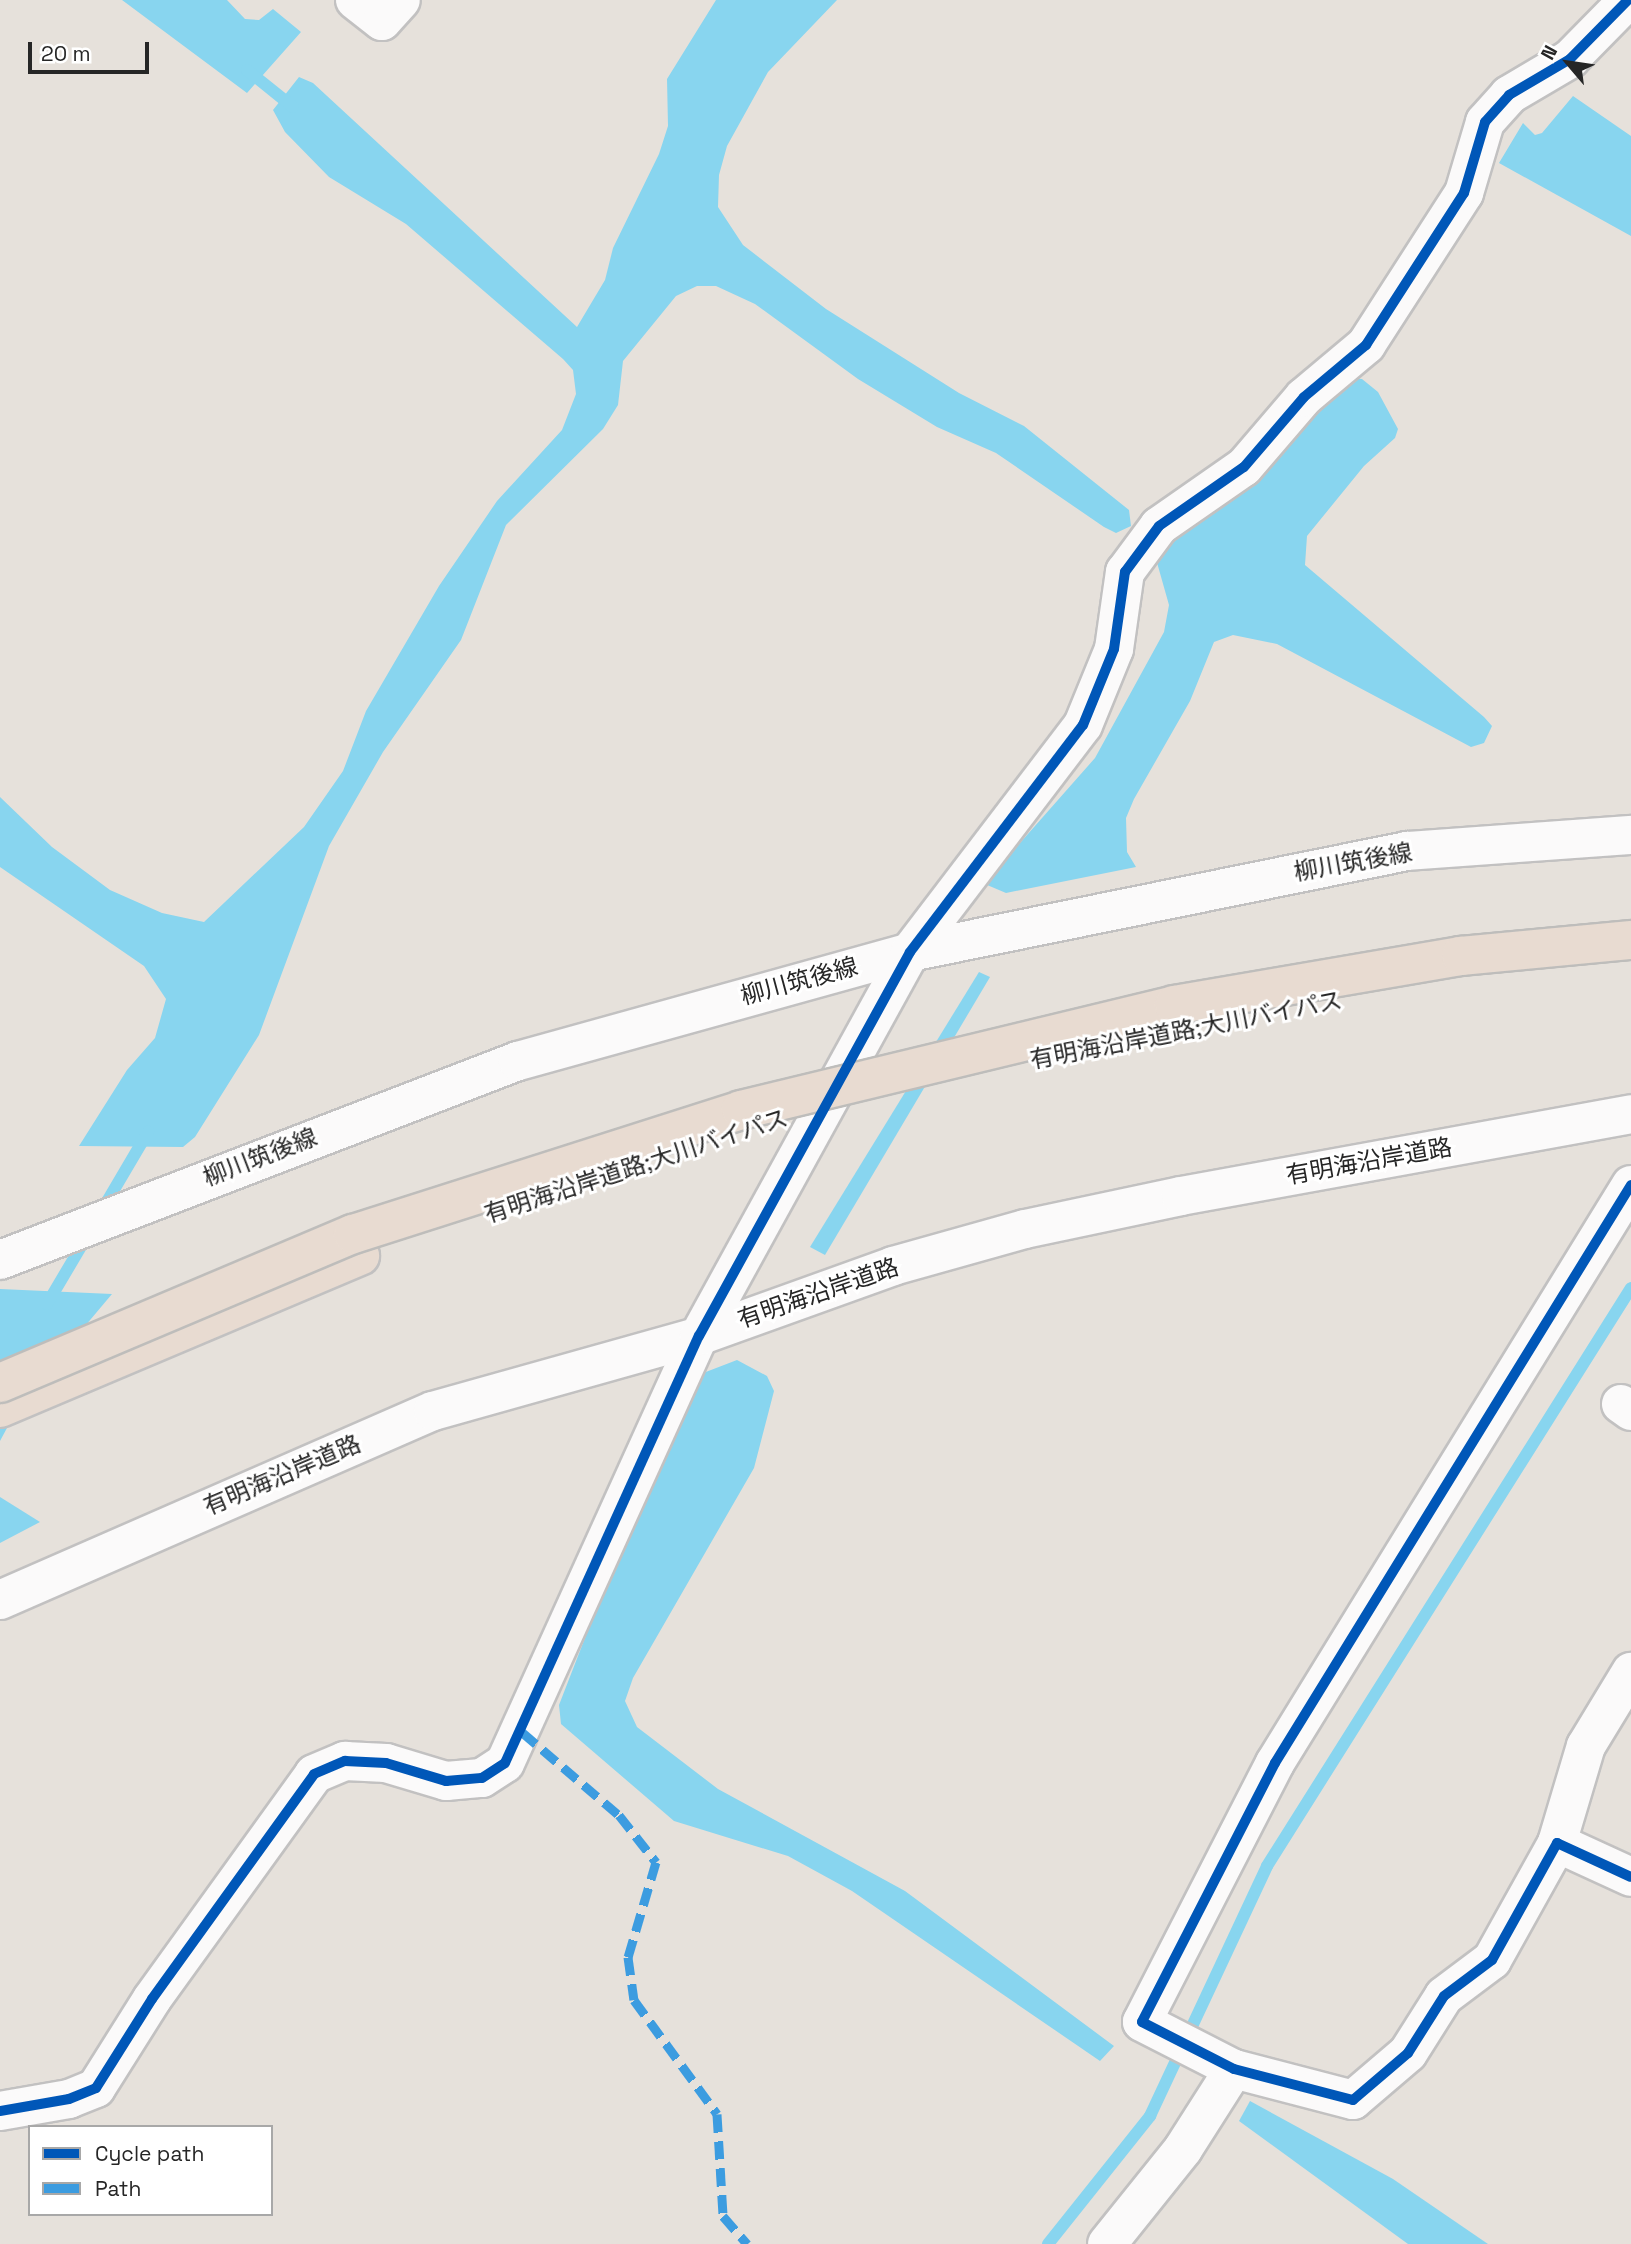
<!DOCTYPE html>
<meta charset="utf-8">
<style>
body{margin:0}
#map{position:relative;width:1631px;height:2244px;overflow:hidden;background:#e6e1db;font-family:"Space Grotesk","Noto Sans JP",sans-serif}
div>[style]{position:absolute}
[style*='--x']{left:calc(var(--x)*1px);top:calc(var(--y)*1px);width:calc(var(--w)*1px);rotate:calc(var(--a)*1deg)}
.water>*{inset:0;background:#88d5ef}
.stream>*{height:12px;margin:-6px;padding:0 6px;transform-origin:6px;border-radius:6px;background:#88d5ef}
.roads{filter:drop-shadow(2px 0 #c2c1c1) drop-shadow(-2px 0 #c2c1c1) drop-shadow(0 2px #c2c1c1) drop-shadow(0 -2px #c2c1c1)}
.street>*{height:38px;margin:-19px;padding:0 19px;transform-origin:19px;border-radius:19px;background:#fbfafa}
.secondary>*{height:38px;margin:-19px;padding:0 19px;transform-origin:19px;border-radius:19px;background:#fbfafa}
.highway>*{height:38px;margin:-19px;padding:0 19px;transform-origin:19px;border-radius:19px;background:#e8dbd1}
.bridges{filter:drop-shadow(2px 0 #bebdbb) drop-shadow(-2px 0 #bebdbb) drop-shadow(0 2px #bebdbb) drop-shadow(0 -2px #bebdbb)}
.highway-bridge>*{height:38px;margin:-19px;padding:0 19px;transform-origin:19px;border-radius:19px;background:#e8dbd1}
.quiet>*{height:9px;margin-top:-4.5px;transform-origin:0;background:repeating-linear-gradient(90deg,#3c9ce0 0 18px,transparent 0 27px)}
.cycleway>*{height:10px;margin:-5px;padding:0 5px;transform-origin:5px;border-radius:5px;background:#0057b8}
span{translate:-50% -50%;white-space:nowrap;text-align:center;line-height:1.15;-webkit-text-stroke:6px #fff;paint-order:stroke}
.street-label{font-size:24px;color:#262626}
.legend{position:absolute;left:28px;top:2125px;width:245px;height:91px;box-sizing:border-box;background:#fff;border:2px solid #a8a8a8;margin:0;padding:9px 12px;list-style:none;font-size:21px;color:#262626}
.legend li{display:flex;align-items:center;gap:14px;height:35px}
.legend b{width:35px;border:2px solid #a8a8a8}
.north{position:absolute;left:1533px;top:28px;width:70px;height:70px;-webkit-text-stroke:5px #fff;paint-order:stroke;rotate:299deg;font-size:19px;font-weight:700;line-height:28px;text-align:center;color:#262626}
.north::after{content:'';display:block;margin:auto;width:24px;height:32px;background:#262626;clip-path:polygon(50% 0,100% 100%,50% 72%,0 100%)}
.scale{position:absolute;left:28px;top:42px;width:121px;height:32px;box-sizing:border-box;border:4px solid #262626;border-top:0;padding-left:9px;font-size:21px;line-height:24px;white-space:nowrap;color:#262626;-webkit-text-stroke:5px #fff;paint-order:stroke}
</style>
<div id="map">
<div class="water">
<i style="clip-path:polygon(122px 0,227px 0,245px 19px,259px 20px,273px 9px,301px 32px,247px 93px)"></i>
<i style="clip-path:polygon(716px 0,837px 0,768px 72px,727px 146px,719px 175px,718px 207px,743px 245px,826px 309px,959px 393px,1024px 426px,1129px 510px,1131px 526px,1116px 533px,1104px 527px,996px 453px,937px 427px,858px 379px,755px 304px,716px 286px,697px 286px,676px 296px,623px 361px,618px 405px,603px 429px,506px 525px,461px 640px,383px 752px,329px 846px,259px 1035px,195px 1137px,183px 1147px,79px 1146px,127px 1070px,155px 1038px,166px 999px,144px 966px,0 867px,0 797px,52px 847px,110px 890px,162px 913px,204px 922px,304px 827px,343px 771px,366px 711px,439px 586px,497px 501px,562px 430px,576px 394px,573px 370px,563px 359px,406px 224px,329px 177px,285px 132px,273px 110px,299px 77px,313px 83px,577px 327px,605px 280px,613px 248px,659px 154px,668px 126px,667px 79px)"></i>
<i style="clip-path:polygon(1573px 96px,1631px 136px,1631px 236px,1499px 163px,1523px 123px,1535px 135px,1542px 133px)"></i>
<i style="clip-path:polygon(1348px 378px,1362px 379px,1378px 392px,1398px 429px,1395px 438px,1364px 466px,1307px 536px,1305px 565px,1484px 717px,1492px 726px,1484px 743px,1471px 747px,1277px 644px,1233px 635px,1214px 642px,1190px 701px,1134px 799px,1126px 818px,1127px 852px,1136px 867px,1006px 893px,973px 879px,993px 856px,1012px 852px,1095px 758px,1164px 632px,1169px 605px,1154px 552px)"></i>
<i style="clip-path:polygon(979px 972px,990px 977px,825px 1255px,810px 1247px)"></i>
<i style="clip-path:polygon(0 1289px,112px 1294px,80px 1332px,44px 1359px,0 1441px)"></i>
<i style="clip-path:polygon(737px 1360px,767px 1376px,774px 1391px,754px 1468px,633px 1678px,625px 1701px,637px 1727px,718px 1789px,905px 1891px,1114px 2046px,1100px 2061px,852px 1891px,788px 1856px,674px 1821px,561px 1724px,559px 1705px,685px 1380px)"></i>
<i style="clip-path:polygon(0 1497px,40px 1522px,0 1543px)"></i>
<i style="clip-path:polygon(1250px 2101px,1393px 2179px,1488px 2244px,1408px 2244px,1239px 2121px)"></i>
</div>
<div class="stream">
<i style="--x:247;--y:70;--w:59;--a:38.8"></i>
<i style="--x:102;--y:1210;--w:91;--a:-59.5"></i>
<i style="--x:47;--y:1304;--w:77;--a:-59.4"></i>
<i style="--x:1048;--y:2244;--w:164;--a:-51.4"></i>
<i style="--x:1150;--y:2116;--w:276;--a:-64.9"></i>
<i style="--x:1267;--y:1866;--w:683;--a:-57.8"></i>
</div>
<div class="roads">
<div class="street">
<i style="--x:355;--y:0;--w:34;--a:38"></i>
<i style="--x:382;--y:21;--w:28;--a:-48"></i>
<i style="--x:1631;--y:1185;--w:679;--a:121.63"></i>
<i style="--x:1275;--y:1763;--w:291;--a:117.2"></i>
<i style="--x:1142;--y:2022;--w:103;--a:27.1"></i>
<i style="--x:1234;--y:2069;--w:123;--a:14.6"></i>
<i style="--x:1353;--y:2100;--w:72;--a:-40.5"></i>
<i style="--x:1408;--y:2053;--w:67;--a:-57.7"></i>
<i style="--x:1444;--y:1996;--w:60;--a:-36.9"></i>
<i style="--x:1492;--y:1960;--w:134;--a:-60.9"></i>
<i style="--x:1557;--y:1843;--w:81;--a:24.7"></i>
<i style="--x:1621;--y:1404;--w:12;--a:35"></i>
<i style="--x:1557;--y:1843;--w:101;--a:-73.4"></i>
<i style="--x:1586;--y:1746;--w:87;--a:-58.7"></i>
<i style="--x:0;--y:2111;--w:70;--a:-9.9"></i>
<i style="--x:69;--y:2099;--w:29;--a:-22"></i>
<i style="--x:96;--y:2088;--w:105;--a:-57.8"></i>
<i style="--x:152;--y:1999;--w:277;--a:-54.2"></i>
<i style="--x:314;--y:1774;--w:34;--a:-23"></i>
<i style="--x:345;--y:1761;--w:41;--a:2.8"></i>
<i style="--x:386;--y:1763;--w:63;--a:16.7"></i>
<i style="--x:446;--y:1781;--w:36;--a:-5"></i>
<i style="--x:482;--y:1778;--w:27;--a:-33"></i>
<i style="--x:505;--y:1763;--w:469;--a:-65.6"></i>
<i style="--x:699;--y:1336;--w:438;--a:-61.2"></i>
<i style="--x:910;--y:952;--w:285;--a:-52.7"></i>
<i style="--x:1083;--y:725;--w:82;--a:-67.8"></i>
<i style="--x:1114;--y:649;--w:78;--a:-81.9"></i>
<i style="--x:1125;--y:572;--w:57;--a:-53.5"></i>
<i style="--x:1159;--y:526;--w:103;--a:-34.8"></i>
<i style="--x:1244;--y:467;--w:92;--a:-49.4"></i>
<i style="--x:1304;--y:397;--w:81;--a:-40"></i>
<i style="--x:1366;--y:345;--w:181;--a:-57.2"></i>
<i style="--x:1464;--y:193;--w:74;--a:-73.5"></i>
<i style="--x:1485;--y:122;--w:36;--a:-48"></i>
<i style="--x:1509;--y:95;--w:71;--a:-30.5"></i>
<i style="--x:1570;--y:59;--w:83;--a:-45.5"></i>
<i style="--x:1107;--y:2244;--w:122;--a:-51.3"></i>
<i style="--x:1183;--y:2149;--w:95;--a:-57.5"></i>
</div>
<div class="secondary">
<i style="--x:0;--y:1260;--w:555;--a:-21.02"></i>
<i style="--x:518;--y:1061;--w:407;--a:-15.5"></i>
<i style="--x:910;--y:952;--w:507;--a:-11.49"></i>
<i style="--x:1407;--y:851;--w:225;--a:-4.1"></i>
<i style="--x:0;--y:1600;--w:472;--a:-23.6"></i>
<i style="--x:433;--y:1411;--w:276;--a:-15.7"></i>
<i style="--x:699;--y:1336;--w:206;--a:-19.8"></i>
<i style="--x:893;--y:1266;--w:137;--a:-15.7"></i>
<i style="--x:1025;--y:1229;--w:159;--a:-11.9"></i>
<i style="--x:1181;--y:1196;--w:457;--a:-10.3"></i>
</div>
<div class="highway">
<i style="--x:0;--y:1408;--w:391;--a:-22.9"></i>
</div>
</div>
<div class="bridges">
<div class="highway-bridge">
<i style="--x:0;--y:1383;--w:383;--a:-22.9"></i>
<i style="--x:353;--y:1234;--w:407;--a:-17.7"></i>
<i style="--x:741;--y:1110;--w:446;--a:-13.6"></i>
<i style="--x:1174;--y:1005;--w:291;--a:-9.7"></i>
<i style="--x:1461;--y:956;--w:171;--a:-5.4"></i>
</div>
</div>
<div class="quiet">
<i style="--x:522;--y:1732;--w:128;--a:40.6"></i>
<i style="--x:619;--y:1815;--w:60;--a:51.8"></i>
<i style="--x:656;--y:1862;--w:99;--a:106.4"></i>
<i style="--x:628;--y:1957;--w:43;--a:82.1"></i>
<i style="--x:634;--y:2000;--w:141;--a:53.9"></i>
<i style="--x:717;--y:2114;--w:102;--a:86.6"></i>
<i style="--x:723;--y:2216;--w:37;--a:49"></i>
</div>
<div class="cycleway">
<i style="--x:1631;--y:1185;--w:679;--a:121.63"></i>
<i style="--x:1275;--y:1763;--w:291;--a:117.2"></i>
<i style="--x:1142;--y:2022;--w:103;--a:27.1"></i>
<i style="--x:1234;--y:2069;--w:123;--a:14.6"></i>
<i style="--x:1353;--y:2100;--w:72;--a:-40.5"></i>
<i style="--x:1408;--y:2053;--w:67;--a:-57.7"></i>
<i style="--x:1444;--y:1996;--w:60;--a:-36.9"></i>
<i style="--x:1492;--y:1960;--w:134;--a:-60.9"></i>
<i style="--x:1557;--y:1843;--w:81;--a:24.7"></i>
<i style="--x:0;--y:2111;--w:70;--a:-9.9"></i>
<i style="--x:69;--y:2099;--w:29;--a:-22"></i>
<i style="--x:96;--y:2088;--w:105;--a:-57.8"></i>
<i style="--x:152;--y:1999;--w:277;--a:-54.2"></i>
<i style="--x:314;--y:1774;--w:34;--a:-23"></i>
<i style="--x:345;--y:1761;--w:41;--a:2.8"></i>
<i style="--x:386;--y:1763;--w:63;--a:16.7"></i>
<i style="--x:446;--y:1781;--w:36;--a:-5"></i>
<i style="--x:482;--y:1778;--w:27;--a:-33"></i>
<i style="--x:505;--y:1763;--w:469;--a:-65.6"></i>
<i style="--x:699;--y:1336;--w:438;--a:-61.2"></i>
<i style="--x:910;--y:952;--w:285;--a:-52.7"></i>
<i style="--x:1083;--y:725;--w:82;--a:-67.8"></i>
<i style="--x:1114;--y:649;--w:78;--a:-81.9"></i>
<i style="--x:1125;--y:572;--w:57;--a:-53.5"></i>
<i style="--x:1159;--y:526;--w:103;--a:-34.8"></i>
<i style="--x:1244;--y:467;--w:92;--a:-49.4"></i>
<i style="--x:1304;--y:397;--w:81;--a:-40"></i>
<i style="--x:1366;--y:345;--w:181;--a:-57.2"></i>
<i style="--x:1464;--y:193;--w:74;--a:-73.5"></i>
<i style="--x:1485;--y:122;--w:36;--a:-48"></i>
<i style="--x:1509;--y:95;--w:71;--a:-30.5"></i>
<i style="--x:1570;--y:59;--w:83;--a:-45.5"></i>
</div>
<div class="street-label">
<span style="left:1353px;top:862px;rotate:-10deg">柳川筑後線</span>
<span style="left:799px;top:981px;rotate:-15deg">柳川筑後線</span>
<span style="left:1186px;top:1030px;rotate:-11deg">有明海沿岸道路;大川バイパス</span>
<span style="left:260px;top:1157px;rotate:-21deg">柳川筑後線</span>
<span style="left:1369px;top:1161px;rotate:-10deg">有明海沿岸道路</span>
<span style="left:636px;top:1166px;rotate:-18deg">有明海沿岸道路;大川バイパス</span>
<span style="left:818px;top:1293px;rotate:-19deg">有明海沿岸道路</span>
<span style="left:282px;top:1475px;rotate:-23deg">有明海沿岸道路</span>
</div>
<ul class="legend">
<li><b style="height:9px;background:#0057b8"></b>Cycle path</li>
<li><b style="height:9px;background:#3c9ce0"></b>Path</li>
</ul>
<div class="north">N</div>
<div class="scale">20 m</div>
</div>
